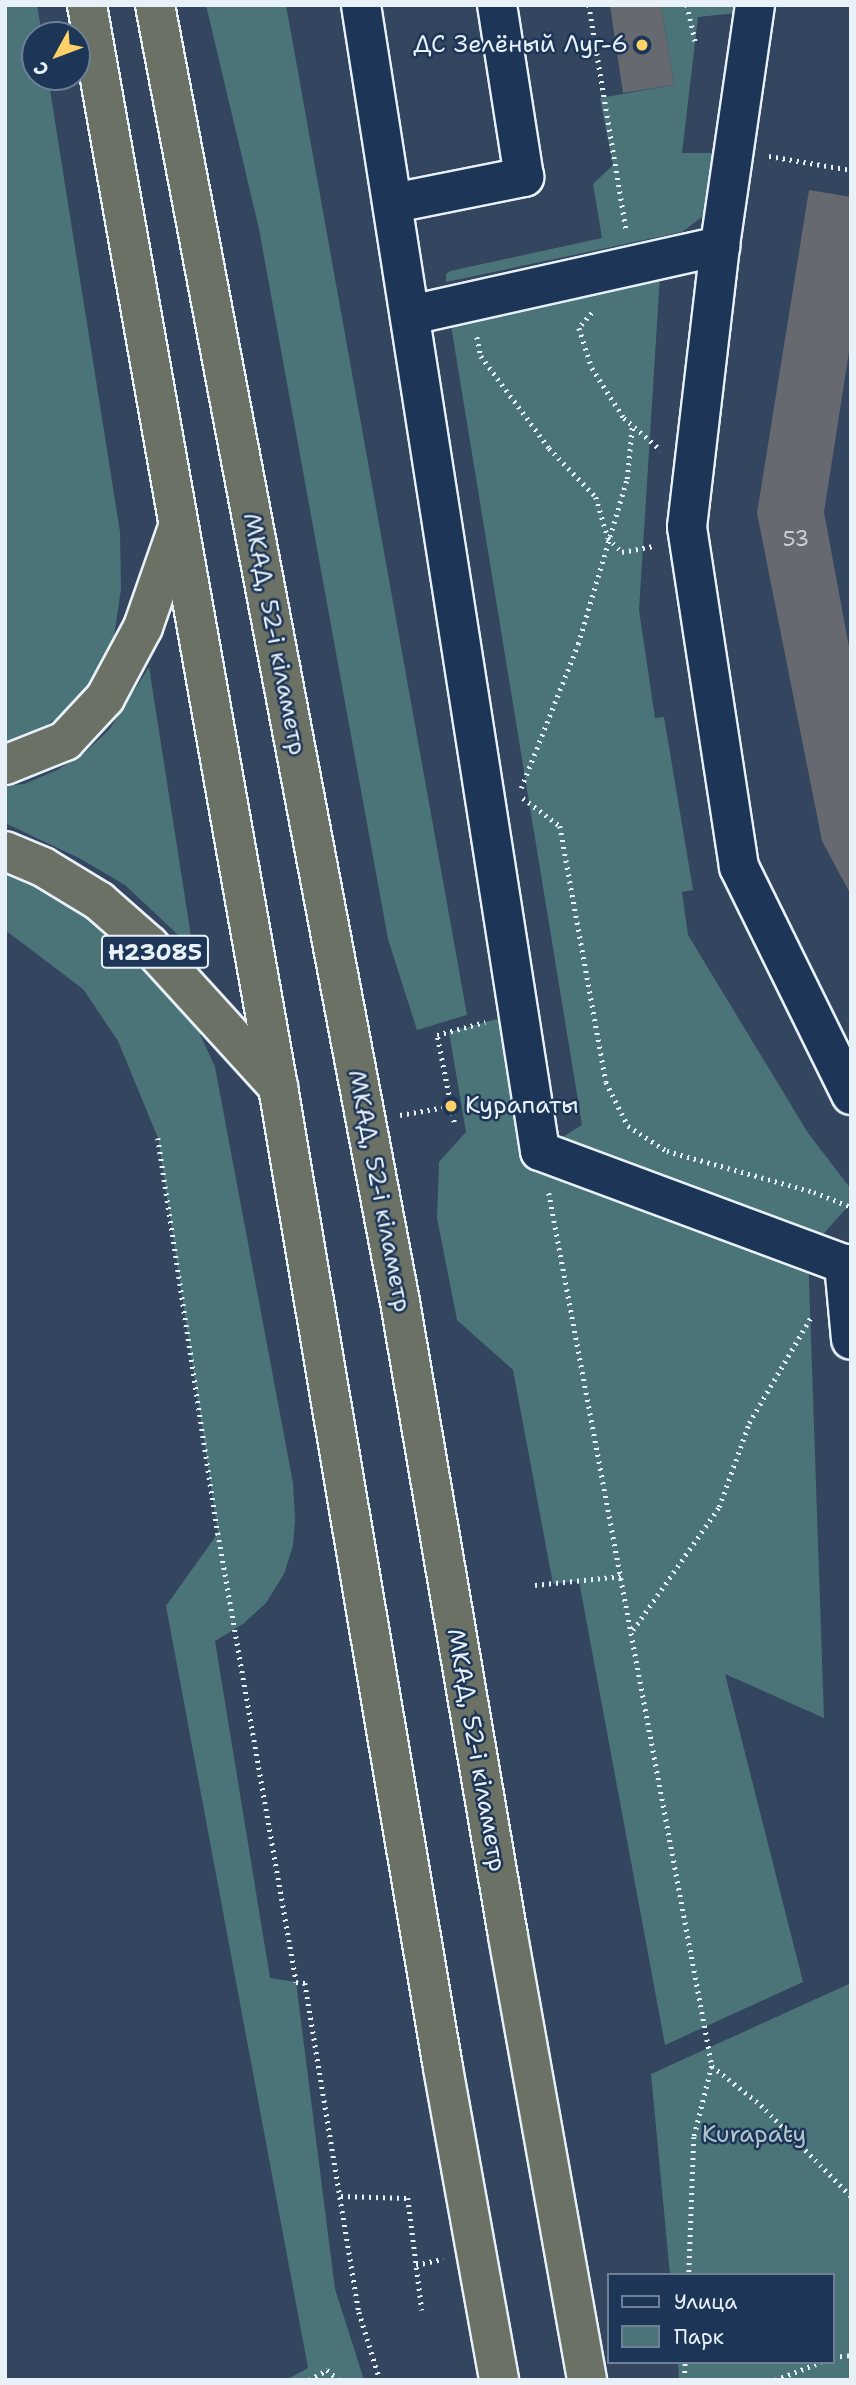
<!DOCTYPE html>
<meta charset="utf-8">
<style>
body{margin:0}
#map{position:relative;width:856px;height:2385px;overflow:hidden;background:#33455f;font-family:"Shantell Sans",sans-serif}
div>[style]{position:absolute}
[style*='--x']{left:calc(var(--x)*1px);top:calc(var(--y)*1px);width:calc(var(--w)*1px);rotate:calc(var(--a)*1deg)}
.green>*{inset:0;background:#4b7479}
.building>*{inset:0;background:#676971}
.path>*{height:4.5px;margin-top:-2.25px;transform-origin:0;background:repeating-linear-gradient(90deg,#e8f1f8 0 2px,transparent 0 7px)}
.roads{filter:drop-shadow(2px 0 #e8f1f8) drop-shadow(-2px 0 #e8f1f8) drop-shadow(0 2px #e8f1f8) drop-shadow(0 -2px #e8f1f8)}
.minor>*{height:38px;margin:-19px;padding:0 19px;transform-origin:19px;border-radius:19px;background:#1d3557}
.highway>*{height:38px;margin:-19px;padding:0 19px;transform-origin:19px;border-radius:19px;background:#6b7165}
.dots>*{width:19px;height:19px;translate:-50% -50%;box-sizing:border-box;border:4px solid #1d3557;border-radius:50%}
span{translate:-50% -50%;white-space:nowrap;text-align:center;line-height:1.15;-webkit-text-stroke:5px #1d3557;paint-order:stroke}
.number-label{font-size:21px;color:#c8cfd6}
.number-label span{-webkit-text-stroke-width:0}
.shield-label span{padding:2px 5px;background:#1d3557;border:2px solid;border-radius:5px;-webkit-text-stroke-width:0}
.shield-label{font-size:23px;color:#e8f1f8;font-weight:700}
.poi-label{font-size:24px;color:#e8f1f8}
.right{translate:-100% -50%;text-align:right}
.left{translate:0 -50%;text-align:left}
.street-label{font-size:24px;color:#e8f1f8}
.park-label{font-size:24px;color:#b1c5cc}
.frame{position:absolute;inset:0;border:7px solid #e8f1f8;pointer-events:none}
.legend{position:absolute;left:607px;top:2273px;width:228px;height:91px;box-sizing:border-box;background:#1d3557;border:2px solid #6e8097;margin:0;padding:9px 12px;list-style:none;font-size:21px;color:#e8f1f8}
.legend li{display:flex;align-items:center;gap:14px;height:35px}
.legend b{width:35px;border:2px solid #6e8097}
.north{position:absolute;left:21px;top:21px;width:70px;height:70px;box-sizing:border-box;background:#1d3557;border:2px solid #6e8097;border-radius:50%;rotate:229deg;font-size:19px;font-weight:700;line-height:28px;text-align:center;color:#e8f1f8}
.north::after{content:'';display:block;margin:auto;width:24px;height:32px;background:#ffd166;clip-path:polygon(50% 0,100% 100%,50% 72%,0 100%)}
</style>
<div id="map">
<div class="green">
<i style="clip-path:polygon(5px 5px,37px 5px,42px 35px,35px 35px,35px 77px,48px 77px,120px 532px,121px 589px,114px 636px,93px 679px,65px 712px,35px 734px,5px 744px)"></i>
<i style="clip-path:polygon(206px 5px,286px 5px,467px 1015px,417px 1030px,388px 939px,259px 229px)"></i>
<i style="clip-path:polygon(661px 5px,738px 5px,737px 13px,698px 17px,682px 153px,719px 153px,713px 202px,702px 217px,682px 232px,446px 282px,446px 274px,450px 271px,602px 238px,593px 184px,613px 165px,600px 98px,674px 85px)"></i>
<i style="clip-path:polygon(661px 260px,639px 610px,655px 718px,664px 717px,693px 890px,682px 892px,688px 935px,808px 1133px,851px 1189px,851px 1203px,808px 1251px,824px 1718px,725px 1674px,803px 1982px,665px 2045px,579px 1581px,553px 1584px,513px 1370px,457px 1320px,437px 1218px,439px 1162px,466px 1132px,449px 1032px,519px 1013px,541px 1150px,582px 1125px,448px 307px)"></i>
<i style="clip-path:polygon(149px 667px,193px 949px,125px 885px,81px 859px,5px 823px,5px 786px,24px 784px,57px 770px,83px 754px,109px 730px)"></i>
<i style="clip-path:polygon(5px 862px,77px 898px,176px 1000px,199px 1032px,215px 1067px,293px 1483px,295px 1520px,293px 1546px,284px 1574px,266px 1603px,243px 1624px,215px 1641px,270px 1978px,296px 1982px,335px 2289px,364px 2380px,286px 2380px,308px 2368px,166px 1606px,218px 1533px,158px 1138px,118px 1041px,83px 989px,5px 930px)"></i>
<i style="clip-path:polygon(851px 1983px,851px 2380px,679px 2380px,678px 2362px,833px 2362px,833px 2275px,670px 2275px,651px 2074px)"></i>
</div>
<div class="building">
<i style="clip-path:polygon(610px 5px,661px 5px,674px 85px,623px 93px)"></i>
<i style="clip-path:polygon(809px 190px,851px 197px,851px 339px,824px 512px,851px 658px,851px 895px,822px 841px,757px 513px)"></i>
</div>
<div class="path">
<i style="--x:589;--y:5;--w:227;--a:80.6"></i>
<i style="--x:687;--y:5;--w:37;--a:77"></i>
<i style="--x:769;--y:156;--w:83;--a:9.7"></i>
<i style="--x:592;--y:313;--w:20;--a:131"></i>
<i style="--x:579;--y:328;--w:42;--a:72"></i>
<i style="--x:592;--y:368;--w:59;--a:57.4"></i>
<i style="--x:624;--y:418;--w:49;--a:40.9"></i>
<i style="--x:477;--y:337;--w:19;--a:78"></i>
<i style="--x:481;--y:356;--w:114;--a:53.5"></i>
<i style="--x:549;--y:448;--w:68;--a:46.2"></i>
<i style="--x:596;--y:497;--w:43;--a:73.7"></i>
<i style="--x:608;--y:538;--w:20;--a:45"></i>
<i style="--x:622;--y:552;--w:33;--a:-11"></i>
<i style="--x:521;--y:788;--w:155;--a:-68.4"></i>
<i style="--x:578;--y:644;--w:172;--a:-73.5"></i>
<i style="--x:627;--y:479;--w:52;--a:-84.5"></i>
<i style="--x:523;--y:798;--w:46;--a:37.1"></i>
<i style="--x:560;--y:826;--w:260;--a:79.8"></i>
<i style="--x:606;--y:1082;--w:49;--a:63.4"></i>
<i style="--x:628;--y:1126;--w:46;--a:32.7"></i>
<i style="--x:667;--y:1151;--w:153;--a:15.6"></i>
<i style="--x:814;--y:1192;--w:40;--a:22"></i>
<i style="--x:400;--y:1115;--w:52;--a:-10"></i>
<i style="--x:454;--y:1122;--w:89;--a:-101.1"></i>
<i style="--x:437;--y:1035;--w:50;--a:-15.2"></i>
<i style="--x:158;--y:1138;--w:400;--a:81.4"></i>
<i style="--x:218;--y:1533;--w:456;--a:80.1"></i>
<i style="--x:296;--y:1982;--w:9;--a:6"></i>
<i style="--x:305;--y:1983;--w:333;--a:80.7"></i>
<i style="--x:359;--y:2312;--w:71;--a:72.8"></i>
<i style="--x:549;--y:1193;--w:888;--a:79.42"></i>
<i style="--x:712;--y:2066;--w:73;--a:104.2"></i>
<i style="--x:694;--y:2137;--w:138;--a:92.1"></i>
<i style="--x:535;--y:1585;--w:88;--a:-5.8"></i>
<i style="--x:633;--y:1630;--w:150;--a:-55"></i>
<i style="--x:719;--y:1507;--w:89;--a:-70.3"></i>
<i style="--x:749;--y:1423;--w:123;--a:-59.7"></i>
<i style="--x:712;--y:2066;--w:63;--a:38.5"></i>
<i style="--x:761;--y:2105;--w:128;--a:45.3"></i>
<i style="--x:341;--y:2196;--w:67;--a:1.7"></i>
<i style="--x:408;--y:2198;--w:113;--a:82.9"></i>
<i style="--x:416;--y:2265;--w:28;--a:-13"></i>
<i style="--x:833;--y:2357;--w:18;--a:-6"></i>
<i style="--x:309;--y:2380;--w:21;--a:-29"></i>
<i style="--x:327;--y:2370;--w:16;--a:40"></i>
<i style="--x:684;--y:2380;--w:18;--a:-87"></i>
<i style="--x:775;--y:2380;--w:49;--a:-21.4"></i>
</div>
<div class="roads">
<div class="minor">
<i style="--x:361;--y:5;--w:1160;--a:81.12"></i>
<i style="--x:540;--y:1151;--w:324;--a:20.4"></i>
<i style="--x:844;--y:1264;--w:7;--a:0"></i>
<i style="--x:755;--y:5;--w:244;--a:98.3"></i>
<i style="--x:720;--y:246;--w:283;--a:96.7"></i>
<i style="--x:687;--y:527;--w:344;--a:81.3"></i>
<i style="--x:739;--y:867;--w:254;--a:63.8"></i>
<i style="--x:394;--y:203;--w:133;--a:-11.3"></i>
<i style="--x:524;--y:177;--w:174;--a:-98.9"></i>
<i style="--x:411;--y:315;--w:317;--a:-12.6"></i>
<i style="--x:844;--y:1264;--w:76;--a:84.7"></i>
</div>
<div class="highway">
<i style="--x:87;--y:5;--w:1099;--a:79.99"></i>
<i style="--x:278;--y:1087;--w:995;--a:80.45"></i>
<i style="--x:443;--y:2068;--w:317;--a:79.8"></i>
<i style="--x:155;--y:5;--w:1314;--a:79.3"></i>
<i style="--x:399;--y:1296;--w:649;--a:80.33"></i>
<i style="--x:508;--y:1936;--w:451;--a:79.9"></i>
<i style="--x:5;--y:765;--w:65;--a:-21.8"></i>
<i style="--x:65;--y:741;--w:59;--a:-47.1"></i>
<i style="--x:105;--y:698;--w:81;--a:-61.8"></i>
<i style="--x:143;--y:627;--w:106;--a:-70.7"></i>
<i style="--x:5;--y:851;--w:41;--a:22.8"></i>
<i style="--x:43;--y:867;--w:66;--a:31.3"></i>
<i style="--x:99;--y:901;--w:67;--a:41.3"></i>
<i style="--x:149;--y:945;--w:192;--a:47.7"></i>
</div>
</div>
<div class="dots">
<i style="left:642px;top:45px;background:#ffd166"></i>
<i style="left:451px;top:1106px;background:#ffd166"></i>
</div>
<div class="number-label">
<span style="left:796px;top:539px">53</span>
</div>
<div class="shield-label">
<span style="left:155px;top:952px">Н23085</span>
</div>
<div class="poi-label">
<span class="right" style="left:628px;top:45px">ДС Зелёный Луг-6</span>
<span class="left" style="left:465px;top:1106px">Курапаты</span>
</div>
<div class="street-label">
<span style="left:274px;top:634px;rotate:79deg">МКАД, 52-і кіламетр</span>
<span style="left:379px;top:1191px;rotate:79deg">МКАД, 52-і кіламетр</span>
<span style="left:476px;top:1750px;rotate:80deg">МКАД, 52-і кіламетр</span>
</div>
<div class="park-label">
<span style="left:754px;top:2135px">Kurapaty</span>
</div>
<div class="frame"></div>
<ul class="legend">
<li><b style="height:9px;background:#1d3557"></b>Улица</li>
<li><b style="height:19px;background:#4b7479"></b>Парк</li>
</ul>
<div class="north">С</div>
</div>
